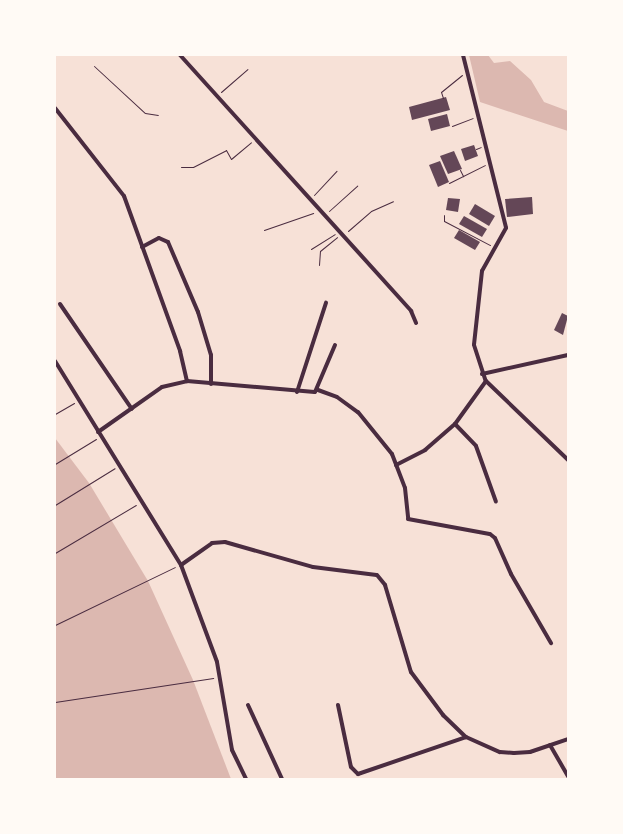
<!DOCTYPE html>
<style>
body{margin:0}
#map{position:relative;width:623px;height:834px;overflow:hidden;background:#f7e1d7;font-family:"PT Sans Narrow",sans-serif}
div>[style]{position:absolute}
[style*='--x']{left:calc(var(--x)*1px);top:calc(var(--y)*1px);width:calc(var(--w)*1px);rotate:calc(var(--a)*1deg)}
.water>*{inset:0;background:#dcb8b0}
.building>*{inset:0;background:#644757}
.path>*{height:1px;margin:-0.5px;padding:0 0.5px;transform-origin:0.5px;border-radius:0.5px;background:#4a2c40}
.minor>*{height:4px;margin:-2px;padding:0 2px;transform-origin:2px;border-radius:2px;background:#4a2c40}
span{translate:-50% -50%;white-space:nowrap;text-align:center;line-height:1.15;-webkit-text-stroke:4px #fffaf5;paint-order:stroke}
.frame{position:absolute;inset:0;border:56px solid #fffaf5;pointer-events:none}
</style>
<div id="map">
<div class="water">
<i style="clip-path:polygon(469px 55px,488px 55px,494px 63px,510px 61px,531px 80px,544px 102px,568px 111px,568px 131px,480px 102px)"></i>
<i style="clip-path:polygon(55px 438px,89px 483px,148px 581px,193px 680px,231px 779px,55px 779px)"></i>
</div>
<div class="building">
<i style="clip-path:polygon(446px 97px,450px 110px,412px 120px,409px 107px)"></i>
<i style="clip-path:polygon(447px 114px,450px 126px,431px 131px,428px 119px)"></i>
<i style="clip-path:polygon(474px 145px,478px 156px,465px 161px,461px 149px)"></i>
<i style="clip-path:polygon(454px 151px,462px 169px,448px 174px,440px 156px)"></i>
<i style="clip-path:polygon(440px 161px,449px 182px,438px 187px,429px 165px)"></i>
<i style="clip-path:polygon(532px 197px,533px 214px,507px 217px,505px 199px)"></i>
<i style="clip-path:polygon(448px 198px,460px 199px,458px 212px,446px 210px)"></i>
<i style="clip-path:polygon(475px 204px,495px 216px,489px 226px,469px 214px)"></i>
<i style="clip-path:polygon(464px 216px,487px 229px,482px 237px,459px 224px)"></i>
<i style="clip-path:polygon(459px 230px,480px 242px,475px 250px,454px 238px)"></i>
<i style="clip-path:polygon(562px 313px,568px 316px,563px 335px,554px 330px)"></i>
</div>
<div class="path">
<i style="--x:94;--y:66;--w:69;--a:42.7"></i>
<i style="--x:145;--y:113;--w:13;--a:9"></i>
<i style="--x:221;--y:92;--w:35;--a:-41"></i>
<i style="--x:443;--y:98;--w:6;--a:-108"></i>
<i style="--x:441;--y:92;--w:27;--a:-39"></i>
<i style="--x:452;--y:126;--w:22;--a:-21"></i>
<i style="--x:476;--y:149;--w:5;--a:-22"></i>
<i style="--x:181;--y:167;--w:12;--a:0"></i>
<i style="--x:193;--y:167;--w:37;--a:-27"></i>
<i style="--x:226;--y:150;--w:10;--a:61"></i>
<i style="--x:231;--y:159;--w:26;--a:-40"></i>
<i style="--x:460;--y:170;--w:7;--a:63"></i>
<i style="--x:449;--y:183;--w:40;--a:-26.6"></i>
<i style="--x:314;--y:195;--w:33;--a:-47"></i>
<i style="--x:329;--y:211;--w:38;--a:-42"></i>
<i style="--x:444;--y:215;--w:6;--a:90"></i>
<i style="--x:444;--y:221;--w:52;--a:27.6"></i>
<i style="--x:264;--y:230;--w:52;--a:-19.1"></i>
<i style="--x:348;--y:231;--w:30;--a:-41"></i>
<i style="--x:371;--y:211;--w:24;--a:-24"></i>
<i style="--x:311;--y:249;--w:28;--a:-32"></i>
<i style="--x:319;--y:265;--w:14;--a:-86"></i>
<i style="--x:320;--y:251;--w:22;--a:-39"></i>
<i style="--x:55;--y:414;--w:22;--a:-30"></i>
<i style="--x:55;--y:464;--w:48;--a:-31.4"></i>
<i style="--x:55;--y:505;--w:70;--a:-31.7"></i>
<i style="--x:55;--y:553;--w:94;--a:-30.7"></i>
<i style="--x:55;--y:625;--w:133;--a:-25.8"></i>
<i style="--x:55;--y:702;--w:160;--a:-8.6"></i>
</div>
<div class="minor">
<i style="--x:180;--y:55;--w:345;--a:47.9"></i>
<i style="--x:411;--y:311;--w:13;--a:67"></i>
<i style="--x:463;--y:55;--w:178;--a:76"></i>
<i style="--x:506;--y:228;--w:49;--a:119.2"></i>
<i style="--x:482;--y:271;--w:74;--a:96.2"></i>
<i style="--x:474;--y:345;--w:38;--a:72"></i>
<i style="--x:486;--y:381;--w:114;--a:43.9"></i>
<i style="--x:55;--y:108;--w:112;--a:51.9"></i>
<i style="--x:124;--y:196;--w:165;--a:70.1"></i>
<i style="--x:180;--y:351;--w:31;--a:77"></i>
<i style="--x:142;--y:247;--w:19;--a:-28"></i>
<i style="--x:159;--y:238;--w:10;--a:24"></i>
<i style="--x:168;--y:242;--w:76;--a:66.8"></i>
<i style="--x:198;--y:312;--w:45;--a:73.2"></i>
<i style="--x:211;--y:355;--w:29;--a:90"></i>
<i style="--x:60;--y:304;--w:127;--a:55.6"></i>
<i style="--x:55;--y:361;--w:240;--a:58.3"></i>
<i style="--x:181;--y:565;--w:103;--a:69.6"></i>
<i style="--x:217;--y:662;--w:89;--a:80.3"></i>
<i style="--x:232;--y:750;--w:32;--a:64"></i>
<i style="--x:482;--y:374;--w:88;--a:-12.5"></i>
<i style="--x:318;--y:390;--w:20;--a:20"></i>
<i style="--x:337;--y:397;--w:26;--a:36"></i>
<i style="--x:358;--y:412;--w:54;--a:51"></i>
<i style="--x:392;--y:454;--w:36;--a:69"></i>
<i style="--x:405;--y:488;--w:31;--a:84"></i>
<i style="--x:408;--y:519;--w:83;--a:10.4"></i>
<i style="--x:490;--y:534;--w:6;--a:39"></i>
<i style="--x:495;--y:538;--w:39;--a:66"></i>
<i style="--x:511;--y:574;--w:80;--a:59.9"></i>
<i style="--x:297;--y:392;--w:94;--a:-72"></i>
<i style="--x:455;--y:424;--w:30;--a:46"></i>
<i style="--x:476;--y:446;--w:59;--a:70.3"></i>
<i style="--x:98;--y:432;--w:78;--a:-35.1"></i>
<i style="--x:162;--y:387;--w:26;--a:-13"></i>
<i style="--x:187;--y:381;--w:128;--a:4.9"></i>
<i style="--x:315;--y:392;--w:51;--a:-66.9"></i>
<i style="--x:396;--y:465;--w:33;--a:-27"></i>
<i style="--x:425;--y:450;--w:40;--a:-41"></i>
<i style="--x:455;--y:424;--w:53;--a:-54.2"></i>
<i style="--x:181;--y:565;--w:38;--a:-35"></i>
<i style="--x:212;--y:543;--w:13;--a:-4"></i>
<i style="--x:225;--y:542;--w:91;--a:15.9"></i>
<i style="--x:313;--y:567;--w:64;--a:7.1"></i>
<i style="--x:377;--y:575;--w:13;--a:51"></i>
<i style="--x:385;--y:585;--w:91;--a:73.4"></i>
<i style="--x:411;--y:672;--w:54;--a:53.3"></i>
<i style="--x:443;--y:715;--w:32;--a:44"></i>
<i style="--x:466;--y:737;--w:37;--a:24"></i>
<i style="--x:500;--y:752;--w:14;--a:4"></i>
<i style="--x:514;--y:753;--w:16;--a:-4"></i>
<i style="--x:530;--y:752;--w:40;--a:-18.9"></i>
<i style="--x:248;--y:705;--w:81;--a:65.3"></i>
<i style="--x:338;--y:705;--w:63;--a:78.2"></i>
<i style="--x:351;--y:767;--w:10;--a:45"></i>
<i style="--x:358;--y:774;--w:114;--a:-18.9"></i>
<i style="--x:550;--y:745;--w:36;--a:60"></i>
</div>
<div class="frame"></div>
</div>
